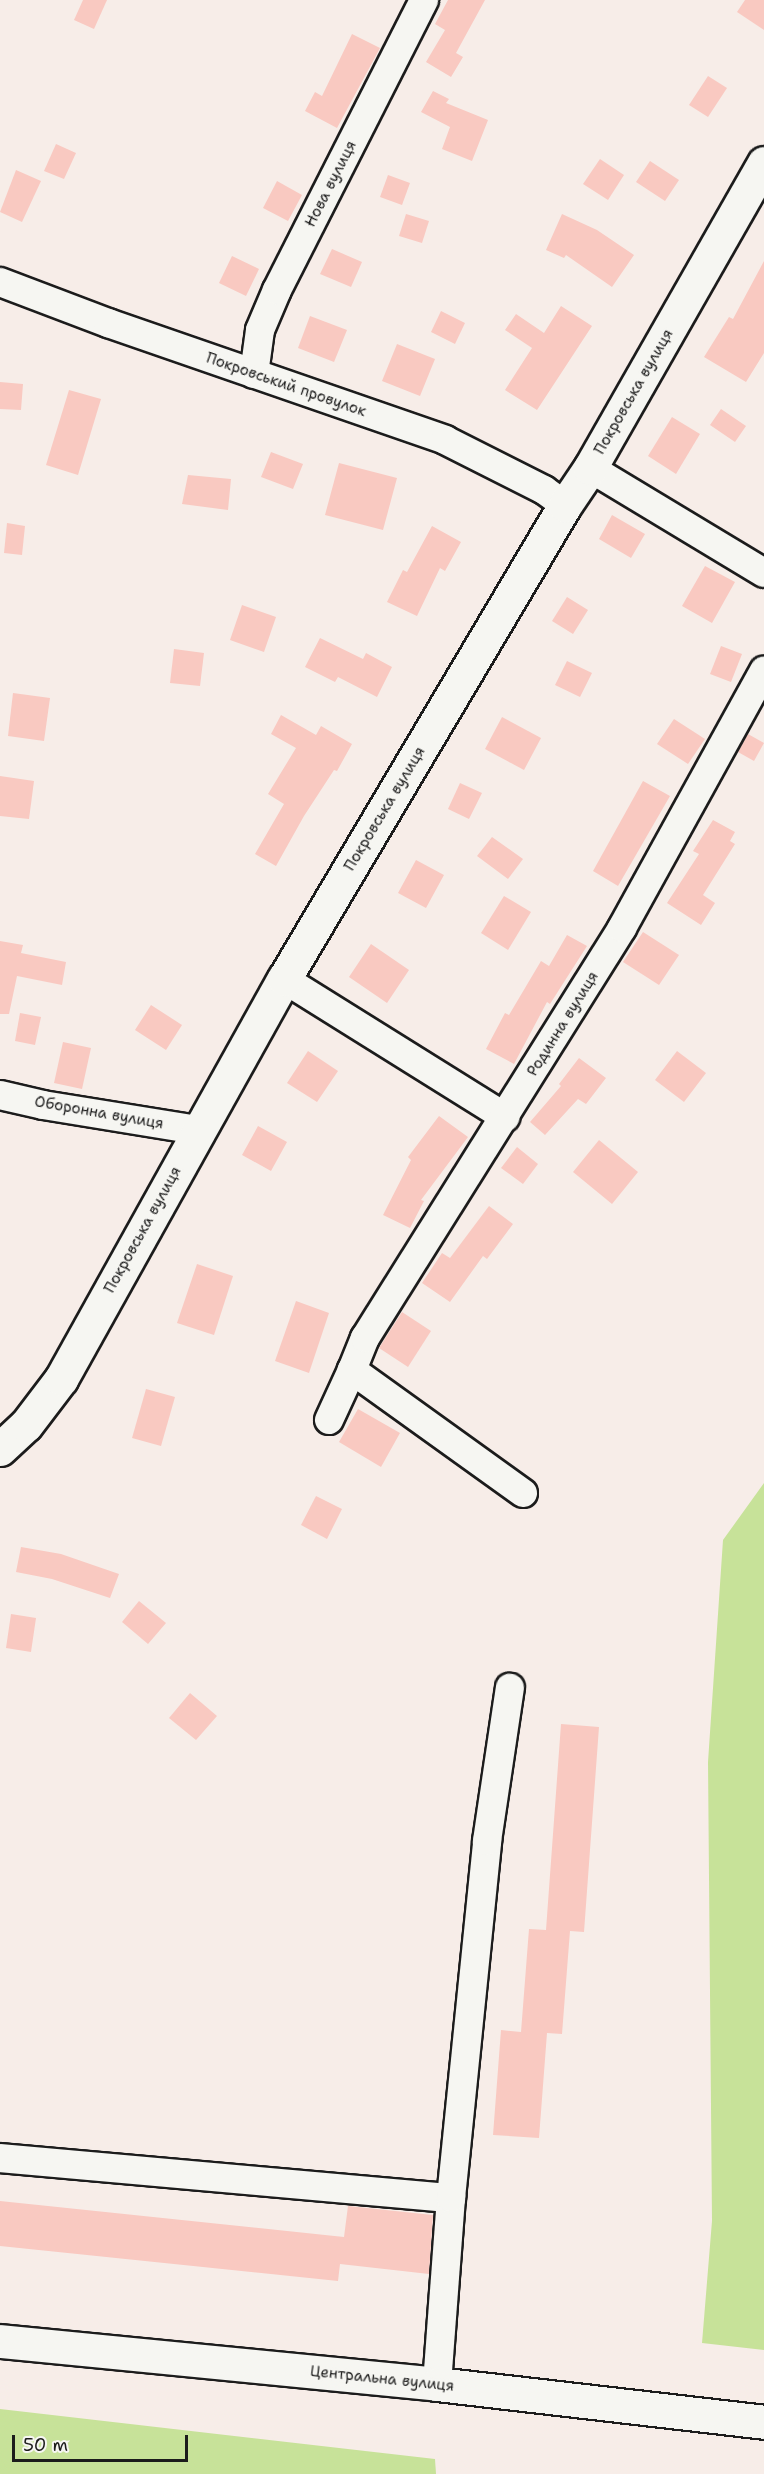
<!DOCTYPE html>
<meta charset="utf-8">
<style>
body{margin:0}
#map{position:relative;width:764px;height:2474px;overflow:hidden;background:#f7ede8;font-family:"Shantell Sans",sans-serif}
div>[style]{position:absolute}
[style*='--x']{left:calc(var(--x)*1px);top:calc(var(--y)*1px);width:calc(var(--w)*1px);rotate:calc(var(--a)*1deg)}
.green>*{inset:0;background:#c7e299}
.building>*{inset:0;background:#f9c9c1}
.roads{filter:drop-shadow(2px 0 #1c1c1c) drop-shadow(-2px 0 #1c1c1c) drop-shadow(0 2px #1c1c1c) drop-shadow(0 -2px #1c1c1c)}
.minor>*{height:28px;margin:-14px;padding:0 14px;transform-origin:14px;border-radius:14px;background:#f6f6f2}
.tertiary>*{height:33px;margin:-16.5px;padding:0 16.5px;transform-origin:16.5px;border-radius:16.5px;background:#f6f6f2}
.secondary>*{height:33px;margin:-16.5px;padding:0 16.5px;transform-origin:16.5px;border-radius:16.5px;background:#f6f6f2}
span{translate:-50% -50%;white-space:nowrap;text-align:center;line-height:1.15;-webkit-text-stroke:5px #f6f6f2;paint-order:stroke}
.street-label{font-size:15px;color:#1c1c1c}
.scale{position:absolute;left:12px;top:2435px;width:176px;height:27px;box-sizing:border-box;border:3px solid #1c1c1c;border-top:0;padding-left:8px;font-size:18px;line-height:21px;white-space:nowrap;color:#1c1c1c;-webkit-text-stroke:4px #f6f6f2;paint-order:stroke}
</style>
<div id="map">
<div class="green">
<i style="clip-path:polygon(764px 1483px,764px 2350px,702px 2343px,712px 2221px,708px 1762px,723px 1540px)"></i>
<i style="clip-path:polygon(0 2409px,435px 2459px,436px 2474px,0 2474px)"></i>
</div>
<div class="building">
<i style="clip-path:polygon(83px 0,107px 0,94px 29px,74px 20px)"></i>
<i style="clip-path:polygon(448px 0,485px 0,456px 53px,463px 57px,451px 77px,426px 62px,445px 30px,435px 24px)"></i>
<i style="clip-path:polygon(745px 0,764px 0,764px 30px,737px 12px)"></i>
<i style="clip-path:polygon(352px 34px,380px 48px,337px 128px,305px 111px,315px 92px,322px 96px)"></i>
<i style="clip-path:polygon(708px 76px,727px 88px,708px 117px,689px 105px)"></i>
<i style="clip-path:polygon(433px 91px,449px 99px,446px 103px,488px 120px,472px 161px,442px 149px,450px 127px,421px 112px)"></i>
<i style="clip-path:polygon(56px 144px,76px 153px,64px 179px,44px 171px)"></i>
<i style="clip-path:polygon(600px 159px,624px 175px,608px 200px,583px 184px)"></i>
<i style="clip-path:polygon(650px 161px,679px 180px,665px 201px,636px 182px)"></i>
<i style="clip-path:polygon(16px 170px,41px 181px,22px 222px,0 212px)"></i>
<i style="clip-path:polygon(388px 175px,410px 183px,402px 205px,380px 197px)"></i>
<i style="clip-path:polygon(277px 181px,302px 195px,288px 221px,263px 208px)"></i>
<i style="clip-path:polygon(406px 214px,429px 221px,422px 243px,399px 236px)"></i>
<i style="clip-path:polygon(562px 214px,597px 230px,634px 255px,612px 287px,566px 255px,564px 258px,546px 250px)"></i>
<i style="clip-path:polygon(332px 249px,362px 262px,351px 287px,320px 274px)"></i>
<i style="clip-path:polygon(232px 256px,259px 269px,246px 296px,219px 283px)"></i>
<i style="clip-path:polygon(764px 261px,764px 353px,746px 382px,704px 357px,729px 317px,733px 319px)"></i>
<i style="clip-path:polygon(561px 306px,592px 326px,537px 410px,505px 390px,532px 348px,505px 330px,516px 314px,544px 333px)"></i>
<i style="clip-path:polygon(441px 311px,465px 323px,455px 344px,431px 332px)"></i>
<i style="clip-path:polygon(310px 316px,347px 330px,334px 362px,298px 348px)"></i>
<i style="clip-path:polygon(397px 344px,435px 359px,420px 396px,382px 381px)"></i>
<i style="clip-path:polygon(0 382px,23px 384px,21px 410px,0 409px)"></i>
<i style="clip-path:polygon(69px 390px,101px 399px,78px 475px,46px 465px)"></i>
<i style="clip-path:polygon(721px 409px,746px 426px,735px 442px,710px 425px)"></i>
<i style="clip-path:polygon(672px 417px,700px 434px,676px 474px,648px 456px)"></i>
<i style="clip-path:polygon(271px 452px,303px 464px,293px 489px,261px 477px)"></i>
<i style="clip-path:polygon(339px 463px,397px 478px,383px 530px,325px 515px)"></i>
<i style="clip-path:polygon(188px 475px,231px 479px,228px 510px,182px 504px)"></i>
<i style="clip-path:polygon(612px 515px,645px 534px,631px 558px,599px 539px)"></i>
<i style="clip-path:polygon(7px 523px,25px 526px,22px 555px,4px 553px)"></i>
<i style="clip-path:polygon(432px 526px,461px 542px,445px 571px,440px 568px,417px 616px,387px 602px,403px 570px,407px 572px)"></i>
<i style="clip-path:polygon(705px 566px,735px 582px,712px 623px,682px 606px)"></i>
<i style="clip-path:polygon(567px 597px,588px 610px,573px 634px,552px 621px)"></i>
<i style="clip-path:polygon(242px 605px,276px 617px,264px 652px,230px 640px)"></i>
<i style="clip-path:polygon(320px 638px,363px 659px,366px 653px,392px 667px,377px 697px,338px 677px,335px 682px,305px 667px)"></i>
<i style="clip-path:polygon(721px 646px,742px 654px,731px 682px,710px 674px)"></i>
<i style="clip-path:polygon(174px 649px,204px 653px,200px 686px,170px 683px)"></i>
<i style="clip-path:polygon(567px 661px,592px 673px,580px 697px,555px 685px)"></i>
<i style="clip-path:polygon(13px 693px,50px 698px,44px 741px,8px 736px)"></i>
<i style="clip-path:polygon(281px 715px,316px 735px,321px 726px,352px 744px,337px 771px,334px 770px,304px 816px,276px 866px,255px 854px,284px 804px,268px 794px,296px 748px,271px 734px)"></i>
<i style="clip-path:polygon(502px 717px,541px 738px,524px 770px,485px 749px)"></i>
<i style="clip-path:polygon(674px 719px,705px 739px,688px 764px,657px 744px)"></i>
<i style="clip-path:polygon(748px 734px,764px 743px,754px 761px,738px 752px)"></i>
<i style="clip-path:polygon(0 776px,34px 781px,29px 819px,0 816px)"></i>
<i style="clip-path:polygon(643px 781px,670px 796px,618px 886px,593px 871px)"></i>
<i style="clip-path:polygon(460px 783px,482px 793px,469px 819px,448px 809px)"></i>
<i style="clip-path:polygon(713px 820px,735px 832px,730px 841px,735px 844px,703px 895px,715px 903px,701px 925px,667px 903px,699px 854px,693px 851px)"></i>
<i style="clip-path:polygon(492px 837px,523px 859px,508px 879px,477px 856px)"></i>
<i style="clip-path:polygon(416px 860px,444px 875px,426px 908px,398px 893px)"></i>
<i style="clip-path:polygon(504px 896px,531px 912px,508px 950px,481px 933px)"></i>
<i style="clip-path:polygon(643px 932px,679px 955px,659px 985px,623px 962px)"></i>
<i style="clip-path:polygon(567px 935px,587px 946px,550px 1004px,547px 1002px,514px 1064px,486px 1049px,505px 1013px,509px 1015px,541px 961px,549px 966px)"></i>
<i style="clip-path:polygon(0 941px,23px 945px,21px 953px,66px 962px,62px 985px,17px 976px,9px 1014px,0 1014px)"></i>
<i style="clip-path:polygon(371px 944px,409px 970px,387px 1003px,349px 977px)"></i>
<i style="clip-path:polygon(151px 1005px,182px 1025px,166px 1050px,135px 1030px)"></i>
<i style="clip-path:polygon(20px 1013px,41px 1017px,35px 1045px,15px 1041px)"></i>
<i style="clip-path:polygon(63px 1042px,91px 1048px,82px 1089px,54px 1083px)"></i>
<i style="clip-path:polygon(308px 1051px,338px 1071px,317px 1102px,287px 1083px)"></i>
<i style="clip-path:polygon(677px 1051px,706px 1073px,684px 1102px,655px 1080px)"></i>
<i style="clip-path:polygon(579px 1058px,606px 1078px,586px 1104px,578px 1099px,545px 1135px,530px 1122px,561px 1086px,559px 1084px)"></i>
<i style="clip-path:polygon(439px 1116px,468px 1137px,421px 1200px,424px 1201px,410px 1228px,383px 1215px,411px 1160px,408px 1157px)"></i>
<i style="clip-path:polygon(258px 1126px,287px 1142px,271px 1171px,242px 1155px)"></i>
<i style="clip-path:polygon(599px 1140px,638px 1172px,612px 1204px,573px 1172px)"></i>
<i style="clip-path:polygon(517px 1147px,538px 1164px,523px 1184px,501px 1168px)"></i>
<i style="clip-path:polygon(489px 1206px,513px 1224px,487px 1259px,483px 1256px,450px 1302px,422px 1283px,442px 1253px,450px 1258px)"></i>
<i style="clip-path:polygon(197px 1264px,233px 1276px,214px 1335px,177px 1323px)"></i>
<i style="clip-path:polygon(296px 1301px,329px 1313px,309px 1373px,275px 1361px)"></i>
<i style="clip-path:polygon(402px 1312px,431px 1331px,408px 1367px,379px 1348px)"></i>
<i style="clip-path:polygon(146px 1389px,175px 1397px,161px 1446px,132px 1438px)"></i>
<i style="clip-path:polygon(358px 1409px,400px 1433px,381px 1467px,339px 1442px)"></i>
<i style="clip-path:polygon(316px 1496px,342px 1509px,327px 1539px,301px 1525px)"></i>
<i style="clip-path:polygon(21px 1547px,61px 1554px,119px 1574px,110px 1598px,52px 1579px,16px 1572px)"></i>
<i style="clip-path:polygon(139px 1601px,166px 1623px,148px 1644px,122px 1622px)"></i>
<i style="clip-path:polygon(11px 1614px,36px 1618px,31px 1652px,6px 1648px)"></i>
<i style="clip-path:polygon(190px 1693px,217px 1716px,196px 1740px,169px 1718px)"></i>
<i style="clip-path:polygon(561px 1724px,599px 1727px,584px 1932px,570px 1931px,562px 2034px,547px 2033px,539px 2138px,493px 2135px,501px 2030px,521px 2032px,529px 1929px,546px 1930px)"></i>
<i style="clip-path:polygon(0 2201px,344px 2237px,348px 2206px,433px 2215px,429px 2274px,340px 2264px,338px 2281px,0 2246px)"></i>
</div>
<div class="roads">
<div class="minor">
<i style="--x:0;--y:282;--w:116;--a:20.8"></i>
<i style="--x:108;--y:323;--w:357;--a:19.1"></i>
<i style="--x:445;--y:440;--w:111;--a:26.8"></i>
<i style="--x:544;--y:490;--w:26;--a:36"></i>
<i style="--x:254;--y:374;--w:44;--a:-82.2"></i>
<i style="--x:260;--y:330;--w:43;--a:-67"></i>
<i style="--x:277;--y:290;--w:325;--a:-63.1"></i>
<i style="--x:590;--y:468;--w:203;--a:31.1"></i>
<i style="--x:284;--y:979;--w:261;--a:32"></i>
<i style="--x:0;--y:1095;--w:44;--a:13.1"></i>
<i style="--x:43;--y:1105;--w:157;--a:9.2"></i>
<i style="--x:329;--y:1420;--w:55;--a:-65.3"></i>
<i style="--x:523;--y:1493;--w:211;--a:-144.3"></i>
<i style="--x:352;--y:1370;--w:35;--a:-68"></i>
<i style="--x:365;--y:1338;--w:484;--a:-57.9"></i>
<i style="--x:622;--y:928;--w:294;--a:-61.1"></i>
<i style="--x:0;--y:2158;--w:453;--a:5.1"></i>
<i style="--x:437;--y:2384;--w:187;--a:-85.7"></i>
<i style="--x:451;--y:2198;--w:359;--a:-84.2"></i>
<i style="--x:487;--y:1841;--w:155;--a:-81.5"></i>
</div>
<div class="tertiary">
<i style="--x:0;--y:1449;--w:35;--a:-43"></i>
<i style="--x:26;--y:1425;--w:58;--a:-52.7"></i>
<i style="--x:61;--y:1379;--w:458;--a:-60.9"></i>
<i style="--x:284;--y:979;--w:551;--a:-59.34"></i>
<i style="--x:565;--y:505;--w:45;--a:-56"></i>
<i style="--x:590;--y:468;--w:351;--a:-60.3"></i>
</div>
<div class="secondary">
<i style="--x:0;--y:2341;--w:439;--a:5.6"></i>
<i style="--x:437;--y:2384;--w:329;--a:6.6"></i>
</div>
</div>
<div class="street-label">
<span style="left:331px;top:184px;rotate:-63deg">Нова вулиця</span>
<span style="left:286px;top:385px;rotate:19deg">Покровський провулок</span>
<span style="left:634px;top:392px;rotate:-60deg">Покровська вулиця</span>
<span style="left:385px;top:809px;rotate:-59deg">Покровська вулиця</span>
<span style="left:563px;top:1024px;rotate:-58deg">Родинна вулиця</span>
<span style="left:99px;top:1113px;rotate:10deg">Оборонна вулиця</span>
<span style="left:143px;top:1230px;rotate:-61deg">Покровська вулиця</span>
<span style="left:382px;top:2379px;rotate:6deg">Центральна вулиця</span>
</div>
<div class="scale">50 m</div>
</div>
